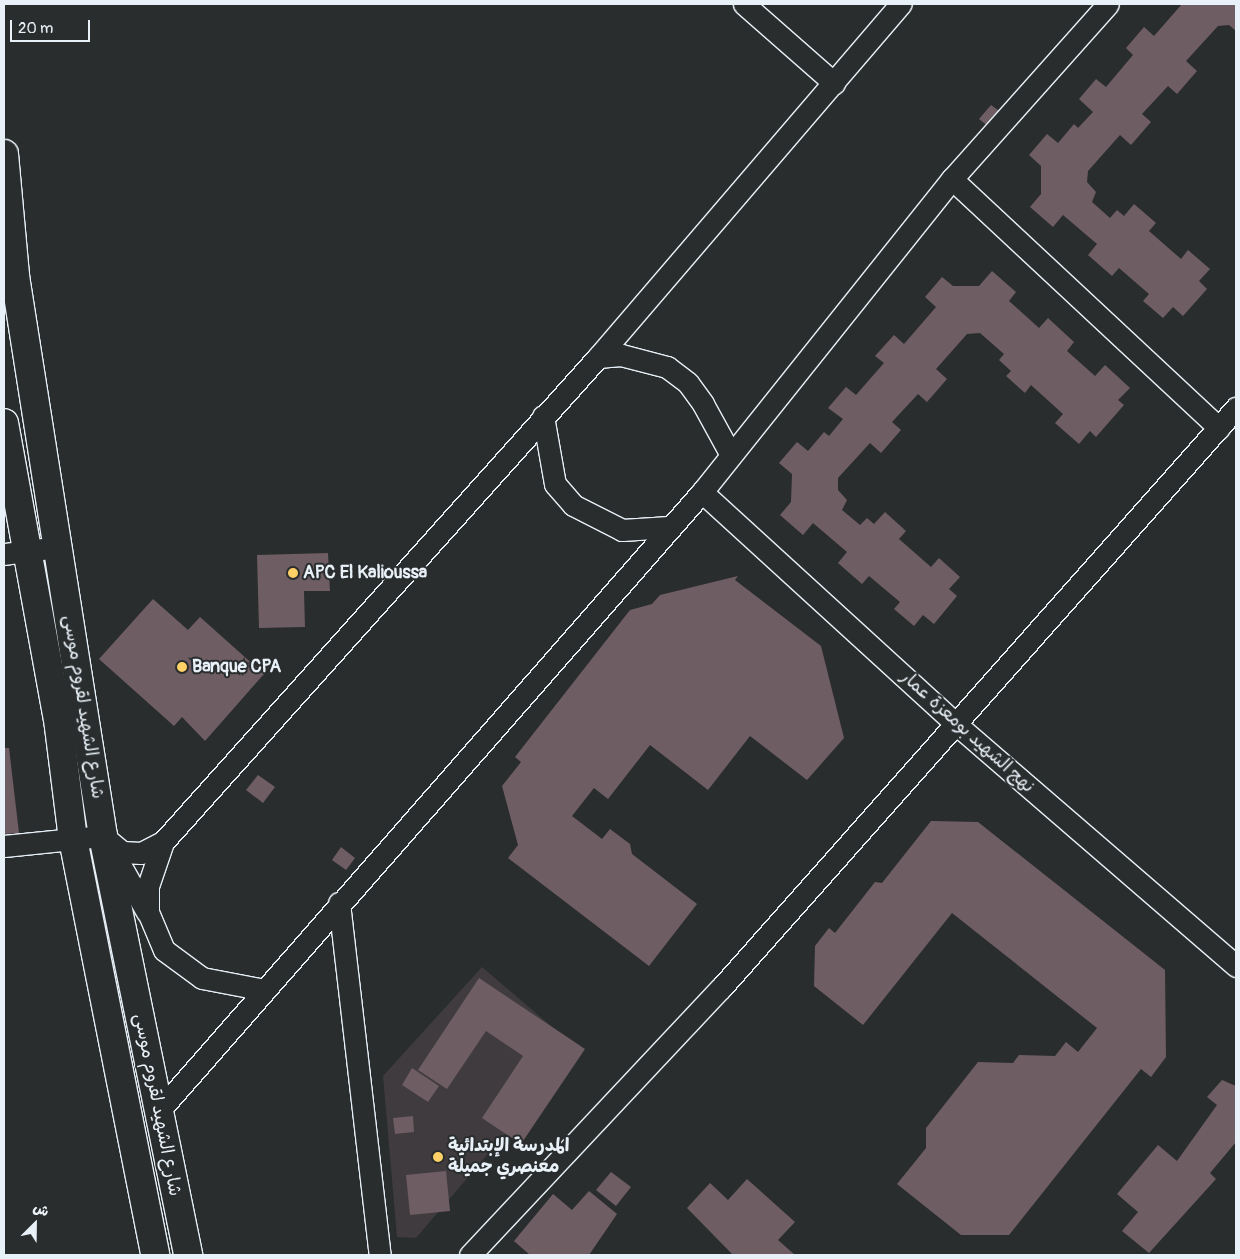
<!DOCTYPE html>
<meta charset="utf-8">
<style>
body{margin:0}
#map{position:relative;width:1240px;height:1259px;overflow:hidden;background:#2a2d2e;font-family:Pangolin,"Playpen Sans Arabic",sans-serif}
div>[style]{position:absolute}
[style*='--x']{left:calc(var(--x)*1px);top:calc(var(--y)*1px);width:calc(var(--w)*1px);rotate:calc(var(--a)*1deg)}
.built>*{inset:0;background:#3f3b3e}
.building>*{inset:0;background:#6f5d64}
.roads{filter:drop-shadow(1px 0 #e8f1f8) drop-shadow(-1px 0 #e8f1f8) drop-shadow(0 1px #e8f1f8) drop-shadow(0 -1px #e8f1f8)}
.minor>*{height:21px;margin:-10.5px;padding:0 10.5px;transform-origin:10.5px;border-radius:10.5px;background:#2a2d2e}
.tertiary>*{height:28px;margin:-14px;padding:0 14px;transform-origin:14px;border-radius:14px;background:#2a2d2e}
.dots>*{width:14px;height:14px;translate:-50% -50%;box-sizing:border-box;border:2px solid #2a2d2e;border-radius:50%}
span{translate:-50% -50%;white-space:nowrap;text-align:center;line-height:1.15;-webkit-text-stroke:4px #2a2d2e;paint-order:stroke}
.poi-label{font-size:18px;color:#e8f1f8;font-weight:700}
.left{translate:0 -50%;text-align:left}
.street-label{font-size:18px;color:#e8f1f8}
.frame{position:absolute;inset:0;border:5px solid #e8f1f8;pointer-events:none}
.north{position:absolute;left:10px;top:1199px;width:50px;height:50px;-webkit-text-stroke:4px #2a2d2e;paint-order:stroke;rotate:23deg;font-size:14px;font-weight:700;line-height:20px;text-align:center;color:#e8f1f8}
.north::after{content:'';display:block;margin:auto;width:18px;height:22px;background:#e8f1f8;clip-path:polygon(50% 0,100% 100%,50% 72%,0 100%)}
.scale{position:absolute;left:10px;top:20px;width:80px;height:22px;box-sizing:border-box;border:2px solid #e8f1f8;border-top:0;padding-left:6px;font-size:15px;line-height:18px;white-space:nowrap;color:#e8f1f8;-webkit-text-stroke:4px #2a2d2e;paint-order:stroke}
</style>
<div id="map">
<div class="built">
<i style="clip-path:polygon(482px 967px,578px 1049px,416px 1238px,397px 1237px,383px 1076px)"></i>
</div>
<div class="building">
<i style="clip-path:polygon(1182px 4px,1236px 4px,1236px 31px,1229px 25px,1218px 26px,1186px 61px,1197px 71px,1177px 94px,1168px 86px,1142px 114px,1151px 122px,1131px 145px,1120px 135px,1088px 171px,1087px 182px,1096px 192px,1092px 202px,1110px 218px,1117px 210px,1124px 216px,1134px 204px,1156px 223px,1149px 231px,1181px 259px,1188px 250px,1210px 269px,1199px 281px,1207px 289px,1183px 316px,1173px 307px,1163px 318px,1143px 301px,1149px 294px,1119px 268px,1112px 276px,1088px 255px,1097px 244px,1063px 215px,1053px 227px,1030px 207px,1041px 194px,1041px 166px,1029px 155px,1047px 134px,1058px 143px,1074px 124px,1078px 128px,1093px 112px,1079px 99px,1096px 79px,1106px 87px,1133px 55px,1126px 48px,1144px 27px,1154px 36px)"></i>
<i style="clip-path:polygon(991px 105px,1006px 116px,994px 131px,979px 119px)"></i>
<i style="clip-path:polygon(992px 271px,1016px 292px,1009px 301px,1039px 328px,1048px 318px,1074px 342px,1067px 351px,1095px 376px,1105px 365px,1130px 388px,1118px 400px,1124px 405px,1096px 437px,1090px 431px,1079px 444px,1055px 423px,1063px 414px,1031px 385px,1025px 393px,1006px 376px,1011px 371px,999px 360px,1004px 354px,980px 333px,967px 334px,936px 369px,947px 379px,927px 402px,918px 394px,892px 422px,901px 430px,881px 453px,870px 443px,838px 478px,838px 490px,847px 500px,842px 510px,860px 525px,867px 518px,874px 524px,885px 512px,906px 531px,899px 539px,931px 567px,939px 558px,960px 577px,949px 589px,957px 596px,934px 624px,923px 615px,914px 626px,894px 609px,900px 602px,869px 576px,862px 584px,838px 563px,847px 552px,813px 523px,803px 535px,780px 515px,791px 502px,792px 474px,779px 463px,797px 442px,808px 451px,824px 432px,829px 436px,843px 419px,828px 408px,846px 387px,856px 395px,884px 363px,875px 356px,894px 335px,904px 344px,936px 307px,925px 297px,942px 277px,953px 286px,979px 286px)"></i>
<i style="clip-path:polygon(328px 553px,330px 591px,304px 591px,305px 627px,259px 628px,257px 555px)"></i>
<i style="clip-path:polygon(738px 576px,735px 580px,821px 646px,844px 738px,807px 780px,750px 736px,708px 790px,650px 745px,608px 799px,594px 788px,572px 816px,602px 839px,610px 829px,630px 844px,632px 854px,697px 904px,649px 966px,508px 858px,518px 845px,502px 786px,521px 762px,515px 757px,630px 610px,652px 604px,660px 595px)"></i>
<i style="clip-path:polygon(153px 599px,188px 630px,200px 617px,264px 674px,205px 741px,182px 717px,174px 726px,99px 659px)"></i>
<i style="clip-path:polygon(4px 748px,9px 748px,19px 833px,4px 834px)"></i>
<i style="clip-path:polygon(258px 775px,275px 787px,263px 803px,246px 790px)"></i>
<i style="clip-path:polygon(931px 821px,978px 822px,1165px 970px,1166px 1057px,1151px 1077px,1141px 1069px,1009px 1235px,961px 1235px,897px 1184px,926px 1148px,926px 1128px,978px 1062px,1013px 1063px,1019px 1055px,1055px 1056px,1066px 1042px,1078px 1052px,1097px 1028px,952px 913px,863px 1025px,814px 986px,815px 946px,829px 928px,835px 933px,875px 882px,882px 883px)"></i>
<i style="clip-path:polygon(341px 847px,355px 858px,346px 870px,332px 860px)"></i>
<i style="clip-path:polygon(479px 978px,585px 1049px,521px 1144px,482px 1118px,523px 1056px,486px 1031px,447px 1089px,418px 1070px)"></i>
<i style="clip-path:polygon(412px 1068px,439px 1086px,428px 1102px,402px 1085px)"></i>
<i style="clip-path:polygon(1222px 1080px,1236px 1086px,1236px 1142px,1210px 1173px,1216px 1179px,1149px 1253px,1122px 1231px,1138px 1212px,1117px 1194px,1158px 1145px,1177px 1161px,1217px 1105px,1207px 1097px)"></i>
<i style="clip-path:polygon(413px 1116px,414px 1132px,395px 1134px,393px 1118px)"></i>
<i style="clip-path:polygon(446px 1171px,450px 1211px,410px 1215px,406px 1175px)"></i>
<i style="clip-path:polygon(611px 1172px,631px 1187px,616px 1206px,596px 1190px)"></i>
<i style="clip-path:polygon(747px 1179px,795px 1222px,778px 1240px,795px 1255px,733px 1255px,687px 1208px,710px 1183px,728px 1200px)"></i>
<i style="clip-path:polygon(589px 1191px,617px 1214px,589px 1255px,530px 1255px,514px 1241px,553px 1194px,572px 1210px)"></i>
</div>
<div class="roads">
<div class="minor">
<i style="--x:744;--y:4;--w:120;--a:41.3"></i>
<i style="--x:952;--y:179;--w:365;--a:43"></i>
<i style="--x:598;--y:357;--w:23;--a:-5"></i>
<i style="--x:621;--y:355;--w:48;--a:14.6"></i>
<i style="--x:667;--y:367;--w:26;--a:37"></i>
<i style="--x:688;--y:383;--w:26;--a:54"></i>
<i style="--x:703;--y:404;--w:58;--a:61.2"></i>
<i style="--x:543;--y:416;--w:69;--a:80"></i>
<i style="--x:555;--y:484;--w:28;--a:49"></i>
<i style="--x:573;--y:505;--w:55;--a:27"></i>
<i style="--x:622;--y:530;--w:47;--a:-3.7"></i>
<i style="--x:702;--y:492;--w:345;--a:42.4"></i>
<i style="--x:957;--y:725;--w:369;--a:40.8"></i>
<i style="--x:4;--y:554;--w:54;--a:-7.4"></i>
<i style="--x:163;--y:842;--w:46;--a:108.8"></i>
<i style="--x:148;--y:886;--w:26;--a:90"></i>
<i style="--x:148;--y:912;--w:41;--a:67.2"></i>
<i style="--x:164;--y:950;--w:47;--a:36.4"></i>
<i style="--x:202;--y:978;--w:64;--a:10.8"></i>
<i style="--x:4;--y:846;--w:100;--a:-5.8"></i>
<i style="--x:103;--y:836;--w:25;--a:40"></i>
<i style="--x:122;--y:852;--w:19;--a:3"></i>
<i style="--x:141;--y:853;--w:25;--a:-27"></i>
<i style="--x:163;--y:842;--w:651;--a:-48.11"></i>
<i style="--x:598;--y:357;--w:465;--a:-49.4"></i>
<i style="--x:110;--y:847;--w:75;--a:60.4"></i>
<i style="--x:339;--y:903;--w:354;--a:83.4"></i>
<i style="--x:158;--y:1112;--w:825;--a:-48.74"></i>
<i style="--x:702;--y:492;--w:401;--a:-51.4"></i>
<i style="--x:952;--y:179;--w:234;--a:-48.3"></i>
<i style="--x:470;--y:1255;--w:366;--a:-46.8"></i>
<i style="--x:721;--y:988;--w:776;--a:-48.4"></i>
</div>
<div class="tertiary">
<i style="--x:4;--y:154;--w:122;--a:84.8"></i>
<i style="--x:15;--y:276;--w:567;--a:81.07"></i>
<i style="--x:103;--y:836;--w:428;--a:78.5"></i>
<i style="--x:4;--y:423;--w:309;--a:79.7"></i>
<i style="--x:59;--y:727;--w:113;--a:82.9"></i>
<i style="--x:73;--y:839;--w:424;--a:78.8"></i>
</div>
</div>
<div class="dots">
<i style="left:293px;top:573px;background:#ffd166"></i>
<i style="left:182px;top:667px;background:#ffd166"></i>
<i style="left:438px;top:1157px;background:#ffd166"></i>
</div>
<div class="poi-label">
<span class="left" style="left:303px;top:573px">APC El Kalioussa</span>
<span class="left" style="left:192px;top:667px">Banque CPA</span>
<span class="left" style="left:448px;top:1157px">المدرسة الإبتدائية<br>معنصري جميلة</span>
</div>
<div class="street-label">
<span style="left:83px;top:707px;rotate:81deg">شارع الشهيد لقروم موسى</span>
<span style="left:967px;top:732px;rotate:42deg">نهج الشهيد بومعزة عمار</span>
<span style="left:157px;top:1105px;rotate:79deg">شارع الشهيد لقروم موسى</span>
</div>
<div class="frame"></div>
<div class="north">ش</div>
<div class="scale">20 m</div>
</div>
